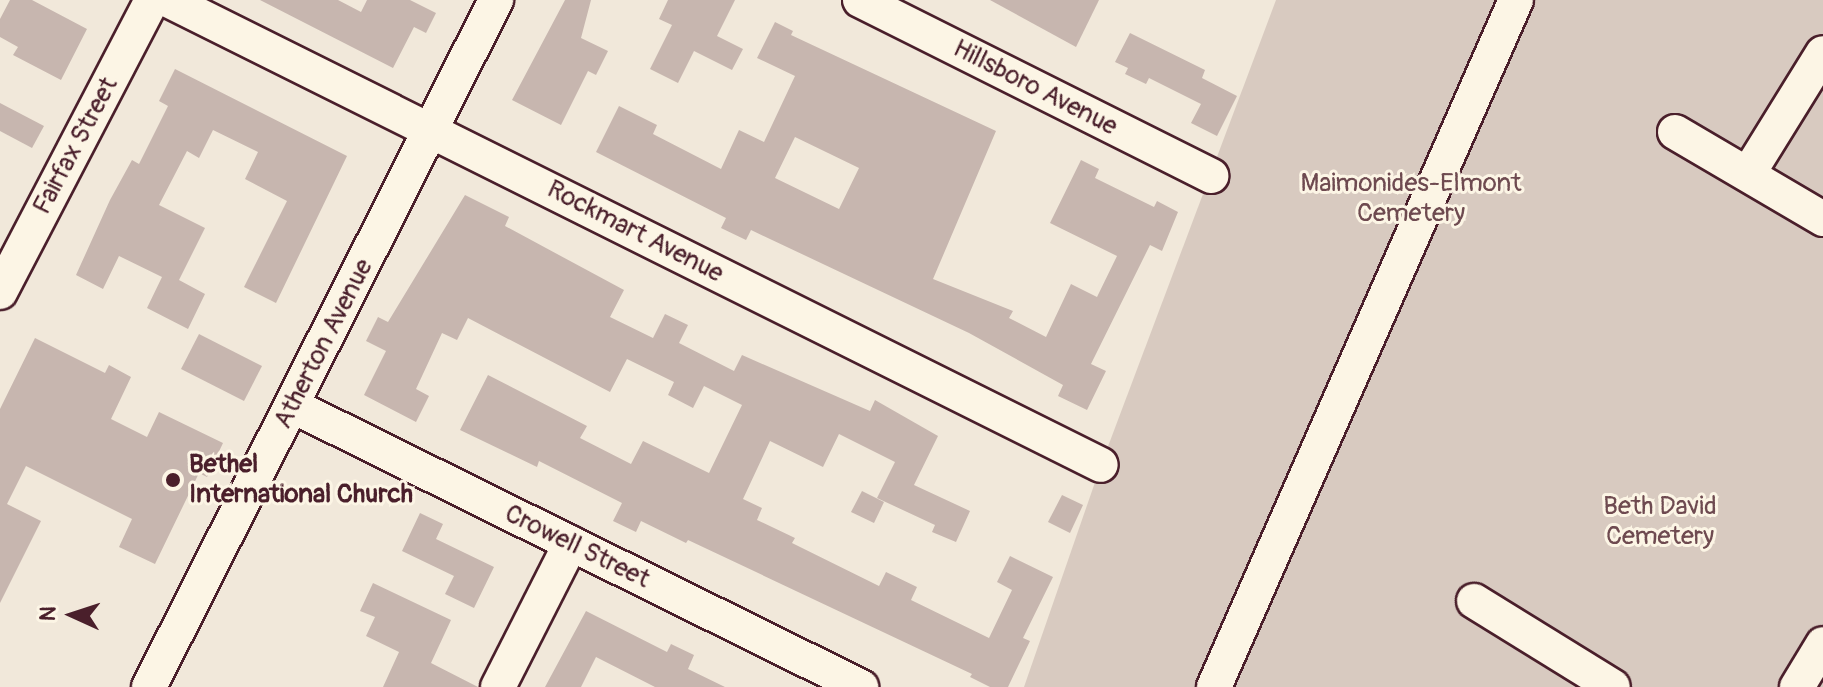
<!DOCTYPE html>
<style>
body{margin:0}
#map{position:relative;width:1823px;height:687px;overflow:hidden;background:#f1e8da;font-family:Pangolin,sans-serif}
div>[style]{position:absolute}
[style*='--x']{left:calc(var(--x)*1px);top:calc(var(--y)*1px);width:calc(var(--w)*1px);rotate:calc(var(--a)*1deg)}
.green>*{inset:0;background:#d8cac0}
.building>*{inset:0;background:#c7b6af}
.roads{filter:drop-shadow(2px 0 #4a1f2b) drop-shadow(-2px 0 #4a1f2b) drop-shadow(0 2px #4a1f2b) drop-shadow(0 -2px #4a1f2b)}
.minor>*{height:34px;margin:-17px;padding:0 17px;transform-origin:17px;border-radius:17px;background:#fcf5e5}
.dots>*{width:22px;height:22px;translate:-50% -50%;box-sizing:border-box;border:4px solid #fcf5e5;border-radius:50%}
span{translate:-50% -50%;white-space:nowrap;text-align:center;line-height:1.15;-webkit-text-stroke:6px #fcf5e5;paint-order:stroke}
.street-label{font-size:26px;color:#4a1f2b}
.park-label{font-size:26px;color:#6e4a50}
.poi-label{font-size:26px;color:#4a1f2b;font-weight:700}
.left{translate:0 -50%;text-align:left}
.north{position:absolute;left:32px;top:575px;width:80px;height:80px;-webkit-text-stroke:6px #fcf5e5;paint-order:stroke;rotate:273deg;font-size:22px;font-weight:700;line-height:32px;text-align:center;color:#4a1f2b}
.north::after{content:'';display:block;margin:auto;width:28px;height:36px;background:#4a1f2b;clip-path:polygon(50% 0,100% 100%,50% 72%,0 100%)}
</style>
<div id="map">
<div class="green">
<i style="clip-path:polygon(1276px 0,1823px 0,1823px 687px,1024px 687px,1101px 465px)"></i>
</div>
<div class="building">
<i style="clip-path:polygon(10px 0,32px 0,87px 29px,61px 80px,13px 55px,18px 47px,0 37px,0 19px)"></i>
<i style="clip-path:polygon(260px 0,338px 0,361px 12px,367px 0,410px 0,436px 13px,426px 33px,414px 27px,393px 68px)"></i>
<i style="clip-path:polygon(565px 0,591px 0,581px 38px,608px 51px,596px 75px,588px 71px,561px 125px,512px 100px)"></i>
<i style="clip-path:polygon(668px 0,735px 0,717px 36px,743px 49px,732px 70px,694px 51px,678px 83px,650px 69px,672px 25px,659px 19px)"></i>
<i style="clip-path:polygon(990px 0,1099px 0,1076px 47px)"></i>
<i style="clip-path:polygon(evenodd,775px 22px,793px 31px,791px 35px,996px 131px,933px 279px,1013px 311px,1009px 318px,1046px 337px,1071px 284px,1097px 297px,1117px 256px,1050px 223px,1081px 160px,1099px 169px,1095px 178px,1154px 207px,1157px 201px,1178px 212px,1162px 251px,1150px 245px,1091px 364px,1106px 371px,1087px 410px,1058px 396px,1063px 385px,969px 333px,751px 230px,746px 240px,721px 228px,726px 218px,596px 152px,619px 106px,657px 125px,653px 134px,721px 169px,739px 130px,764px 142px,795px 76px,757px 58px,775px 22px,795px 137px,859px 168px,839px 209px,775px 178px,795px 137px)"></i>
<i style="clip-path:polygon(1130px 33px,1205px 70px,1202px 78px,1237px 96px,1217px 136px,1191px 123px,1201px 104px,1149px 78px,1146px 84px,1125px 74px,1128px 68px,1115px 62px)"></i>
<i style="clip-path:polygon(175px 69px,347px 156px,276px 303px,244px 287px,287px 201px,245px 179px,258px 152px,213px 130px,199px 158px,187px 151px,159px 205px,205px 228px,179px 280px,205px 294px,188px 329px,147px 308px,162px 277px,119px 256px,103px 289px,76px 275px,110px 200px,132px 160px,139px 164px,168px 106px,159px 101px)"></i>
<i style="clip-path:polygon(0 103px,44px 126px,32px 148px,0 131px)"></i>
<i style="clip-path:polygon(465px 195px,509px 217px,505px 226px,624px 290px,610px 317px,653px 338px,665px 314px,688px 325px,679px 343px,734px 371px,742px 355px,870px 411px,875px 400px,938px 436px,914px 485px,970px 511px,956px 542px,932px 532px,935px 525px,877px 498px,895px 462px,839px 434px,823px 467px,770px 441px,743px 499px,762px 508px,757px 520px,795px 538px,792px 543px,879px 586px,886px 572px,917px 587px,911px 600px,989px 638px,1012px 590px,997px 582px,1010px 556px,1053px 577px,1023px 638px,1030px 641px,1008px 687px,990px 687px,970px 677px,972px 674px,688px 540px,686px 543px,641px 521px,636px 532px,613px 521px,622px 503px,539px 461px,537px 467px,460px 430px,488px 375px,587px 426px,580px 438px,631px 464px,643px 441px,709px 473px,742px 405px,704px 386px,693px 408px,668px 395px,674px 382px,627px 359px,610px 392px,468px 318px,457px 340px,442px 333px,416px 389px,429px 396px,416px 422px,364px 395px,386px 351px,366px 341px,378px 317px,388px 322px)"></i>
<i style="clip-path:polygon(199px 334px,262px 366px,244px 401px,181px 369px)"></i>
<i style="clip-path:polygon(35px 338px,105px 373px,109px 365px,131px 377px,111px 419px,147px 437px,159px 412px,223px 443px,207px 477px,199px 473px,155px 564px,119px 547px,132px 519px,26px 466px,7px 504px,41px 521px,0 603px,0 409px)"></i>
<i style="clip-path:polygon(862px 491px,884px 502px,874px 523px,851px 512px)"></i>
<i style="clip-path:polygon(1062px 495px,1083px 505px,1070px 533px,1048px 522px)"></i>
<i style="clip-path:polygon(420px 513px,443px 524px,436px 539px,494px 567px,474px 608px,445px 594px,454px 576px,402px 551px)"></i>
<i style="clip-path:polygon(373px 583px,451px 620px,431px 663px,478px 687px,383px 687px,399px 652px,366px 636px,375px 617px,360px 611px)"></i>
<i style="clip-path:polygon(586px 611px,667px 652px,671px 644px,694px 655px,688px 669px,725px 687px,655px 687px,596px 657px,581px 687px,545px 687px)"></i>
</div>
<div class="roads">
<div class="minor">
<i style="--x:168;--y:0;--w:1042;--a:26.49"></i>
<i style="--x:860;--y:0;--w:393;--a:26.6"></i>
<i style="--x:1675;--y:132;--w:172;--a:30.4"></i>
<i style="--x:1748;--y:174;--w:142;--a:-58.2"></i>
<i style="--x:0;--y:292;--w:329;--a:-62.5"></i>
<i style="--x:293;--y:406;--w:634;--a:26.32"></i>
<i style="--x:1474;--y:601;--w:163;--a:31.7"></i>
<i style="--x:149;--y:687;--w:770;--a:-63.2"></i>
<i style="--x:498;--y:687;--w:161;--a:-63.1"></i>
<i style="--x:1214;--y:687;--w:750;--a:-66.27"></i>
<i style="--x:1797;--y:687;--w:50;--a:-58.8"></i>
</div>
</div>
<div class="dots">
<i style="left:173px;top:480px;background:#4a1f2b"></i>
</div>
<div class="street-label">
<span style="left:1035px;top:88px;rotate:27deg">Hillsboro Avenue</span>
<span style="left:76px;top:146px;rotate:-62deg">Fairfax Street</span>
<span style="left:635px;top:232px;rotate:27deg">Rockmart Avenue</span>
<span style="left:324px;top:344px;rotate:-63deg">Atherton Avenue</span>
<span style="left:577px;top:547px;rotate:26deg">Crowell Street</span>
</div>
<div class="park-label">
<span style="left:1411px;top:199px">Maimonides-Elmont<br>Cemetery</span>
<span style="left:1660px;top:522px">Beth David<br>Cemetery</span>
</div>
<div class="poi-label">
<span class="left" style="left:189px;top:480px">Bethel<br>International Church</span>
</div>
<div class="north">N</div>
</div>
